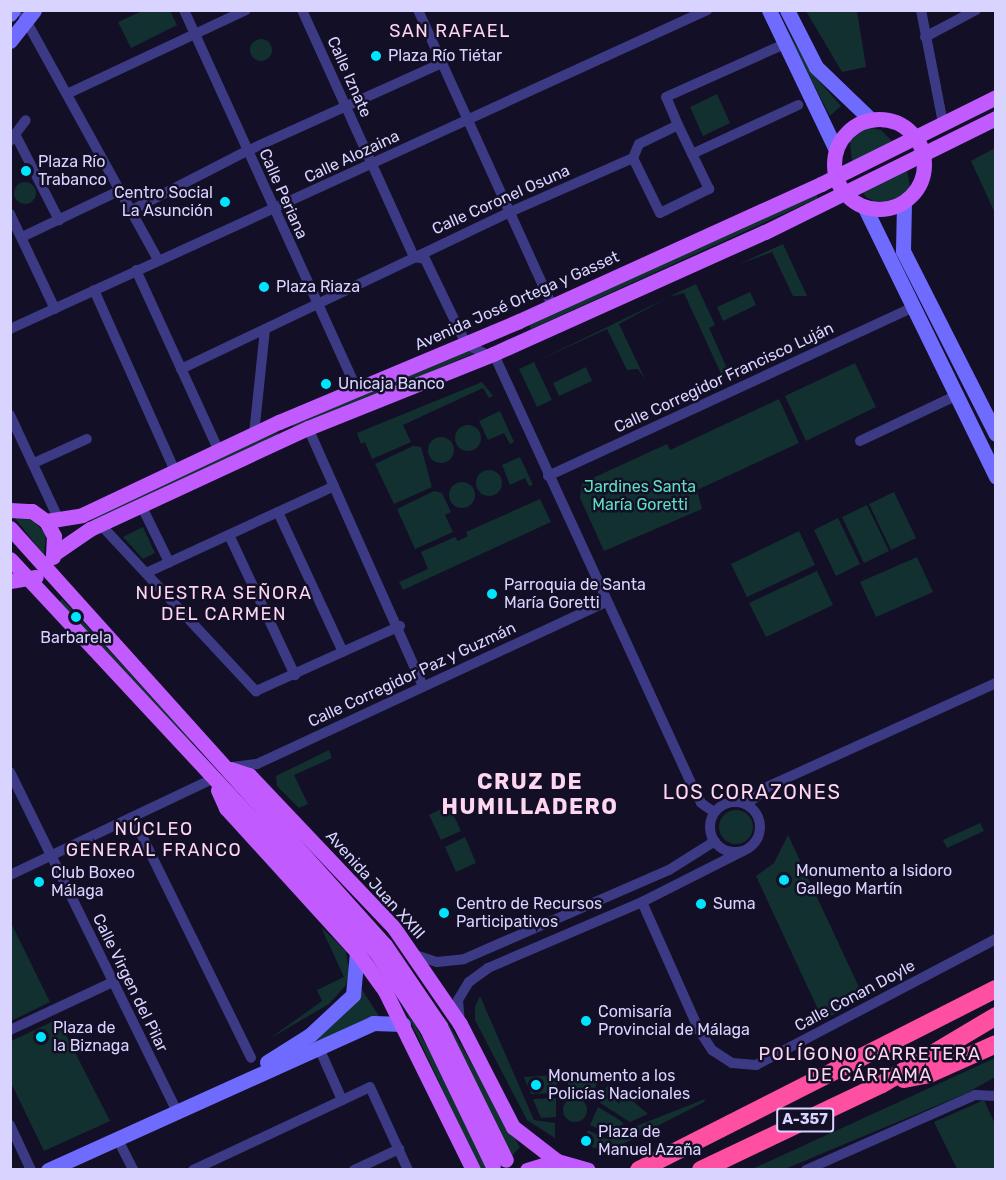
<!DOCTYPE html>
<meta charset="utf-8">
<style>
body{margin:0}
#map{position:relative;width:1006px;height:1180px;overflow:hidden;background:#130f26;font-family:Rubik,sans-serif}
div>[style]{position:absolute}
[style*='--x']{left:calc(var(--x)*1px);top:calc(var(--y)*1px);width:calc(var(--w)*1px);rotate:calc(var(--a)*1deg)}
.green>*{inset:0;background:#12302f}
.round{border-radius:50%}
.street>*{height:10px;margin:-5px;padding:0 5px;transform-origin:5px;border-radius:5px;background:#3d3a85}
.street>.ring{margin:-5px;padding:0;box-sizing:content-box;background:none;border:10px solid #3d3a85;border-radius:50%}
.secondary>*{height:15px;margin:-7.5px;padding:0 7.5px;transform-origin:7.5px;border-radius:7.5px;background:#6f6bff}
.primary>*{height:15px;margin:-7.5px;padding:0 7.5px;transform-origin:7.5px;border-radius:7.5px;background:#c25bff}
.primary>.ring{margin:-7.5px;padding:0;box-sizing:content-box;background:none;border:15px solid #c25bff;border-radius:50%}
.highway>*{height:18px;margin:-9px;padding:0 9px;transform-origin:9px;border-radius:9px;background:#ff4fa3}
.dots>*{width:16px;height:16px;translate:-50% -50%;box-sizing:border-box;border:3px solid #130f26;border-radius:50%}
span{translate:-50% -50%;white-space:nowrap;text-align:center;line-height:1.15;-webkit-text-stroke:5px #130f26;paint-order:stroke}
.shield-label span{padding:2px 4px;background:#130f26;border:2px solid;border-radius:4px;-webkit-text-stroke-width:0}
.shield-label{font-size:15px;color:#d9d4ff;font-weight:700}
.poi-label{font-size:16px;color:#d9d4ff}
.left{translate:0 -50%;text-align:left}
.right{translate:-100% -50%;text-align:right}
.street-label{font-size:16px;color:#d9d4ff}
.park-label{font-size:16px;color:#5fe0c0}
.neighbourhood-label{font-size:18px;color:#ffd6f0;letter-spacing:1.5px}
.quarter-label{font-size:20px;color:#ffd6f0;letter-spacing:1.5px}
.district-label{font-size:22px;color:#ffd6f0;font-weight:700;letter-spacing:1.5px}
.frame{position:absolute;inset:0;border:12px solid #d9d4ff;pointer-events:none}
</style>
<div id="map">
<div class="green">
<i style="clip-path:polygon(142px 11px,170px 11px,177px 25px,131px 48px,118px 22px)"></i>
<i style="clip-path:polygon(776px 11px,813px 74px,841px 106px,830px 116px)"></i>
<i style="clip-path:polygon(806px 11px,857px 11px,866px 67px,842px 72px)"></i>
<i class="round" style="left:250px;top:39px;width:22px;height:22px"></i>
<i style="clip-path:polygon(717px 94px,730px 123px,703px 136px,690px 107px)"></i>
<i style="clip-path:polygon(866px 127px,881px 130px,892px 141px,852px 162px,850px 141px)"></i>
<i style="clip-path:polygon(995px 148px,995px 213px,971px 161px)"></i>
<i style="clip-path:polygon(907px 170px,910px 186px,897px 202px,883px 206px,866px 197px,862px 191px)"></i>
<i class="round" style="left:14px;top:182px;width:22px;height:22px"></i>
<i style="clip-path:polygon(816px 194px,818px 198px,531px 329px,529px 325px)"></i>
<i style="clip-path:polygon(783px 244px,807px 296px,793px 296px,772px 252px,737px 265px)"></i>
<i style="clip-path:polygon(696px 284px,715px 325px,709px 328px,730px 375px,723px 378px,684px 293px,668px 297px)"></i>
<i style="clip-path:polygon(750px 292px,756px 305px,723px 321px,717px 307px)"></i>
<i style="clip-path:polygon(667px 298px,619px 324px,645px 379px,638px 369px,627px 370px,607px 329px,537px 361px)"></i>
<i style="clip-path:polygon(469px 351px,477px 352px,294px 429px,292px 425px)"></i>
<i style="clip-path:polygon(534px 362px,552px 400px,537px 407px,519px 369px)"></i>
<i style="clip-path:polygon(855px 363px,876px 407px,806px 441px,785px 396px)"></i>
<i style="clip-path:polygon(586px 367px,592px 381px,559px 396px,553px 383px)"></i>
<i style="clip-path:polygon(482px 382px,493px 396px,489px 398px,483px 388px,403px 425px,411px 442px,372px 459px,365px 442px,361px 444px,357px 433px)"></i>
<i style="clip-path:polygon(779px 399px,799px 443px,697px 490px,702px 509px,604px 551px,580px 498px,582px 483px,667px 444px,670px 450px)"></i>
<i style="clip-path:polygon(500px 411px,514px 442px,510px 444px,504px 433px,488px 440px,479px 421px)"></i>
<i class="round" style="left:455px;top:425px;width:26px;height:26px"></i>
<i style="clip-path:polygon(277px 432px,279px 435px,92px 521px,90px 518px)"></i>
<i class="round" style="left:428px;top:437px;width:26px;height:26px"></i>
<i style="clip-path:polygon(413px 446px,421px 447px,432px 487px,394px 504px,375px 464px)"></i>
<i style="clip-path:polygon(520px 457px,533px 485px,529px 486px,525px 478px,510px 485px,502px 465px)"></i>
<i class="round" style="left:476px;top:470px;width:26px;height:26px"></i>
<i class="round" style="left:449px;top:482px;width:26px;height:26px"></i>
<i style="clip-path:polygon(434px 491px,442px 493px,451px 512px,445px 515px,453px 532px,415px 549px,397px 509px)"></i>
<i style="clip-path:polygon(894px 492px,916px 538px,891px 550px,869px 504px)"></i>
<i style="clip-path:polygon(540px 499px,551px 522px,403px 590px,399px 582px,428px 569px,421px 552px,455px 537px,458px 541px,468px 536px,466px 532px)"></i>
<i style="clip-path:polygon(867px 505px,889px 551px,864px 563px,842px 517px)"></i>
<i style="clip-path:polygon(22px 516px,33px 520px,46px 534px,44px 555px,14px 517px)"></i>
<i style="clip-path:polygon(838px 518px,860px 564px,836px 576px,814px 530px)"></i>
<i style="clip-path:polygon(143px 527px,155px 553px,143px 559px,123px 537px)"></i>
<i style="clip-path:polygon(799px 531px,815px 565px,747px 597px,731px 564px)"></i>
<i style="clip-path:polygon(917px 557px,933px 592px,876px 617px,860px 582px)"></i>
<i style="clip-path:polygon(817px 571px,833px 605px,766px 637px,749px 603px)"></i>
<i style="clip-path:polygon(62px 599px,192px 741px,190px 743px,59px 602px)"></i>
<i style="clip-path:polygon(329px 750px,332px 758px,294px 775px,308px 804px,299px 808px,277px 786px,276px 776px)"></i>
<i style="clip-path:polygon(449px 805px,461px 831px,441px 840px,429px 815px)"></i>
<i class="round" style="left:719px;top:810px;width:34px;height:34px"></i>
<i style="clip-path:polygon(980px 823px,984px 831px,947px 848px,943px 840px)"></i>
<i style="clip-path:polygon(788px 835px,864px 998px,823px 1020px,756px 876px,774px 863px)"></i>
<i style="clip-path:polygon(465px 837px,476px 863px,456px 872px,445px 847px)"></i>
<i style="clip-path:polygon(10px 921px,50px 1002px,11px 1021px,10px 1021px)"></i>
<i style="clip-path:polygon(321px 927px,346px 951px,349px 972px,346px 985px,329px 1004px,269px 1039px,322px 1001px,317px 990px,344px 977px)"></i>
<i style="clip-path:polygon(361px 988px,379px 1016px,290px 1052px)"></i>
<i style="clip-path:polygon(480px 996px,534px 1120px,555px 1123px,555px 1138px,527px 1120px,475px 1020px,475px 1006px)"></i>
<i style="clip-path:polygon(399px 997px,436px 1062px,487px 1169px,480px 1169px)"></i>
<i style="clip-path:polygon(442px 1012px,520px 1147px,511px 1157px)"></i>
<i style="clip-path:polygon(58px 1019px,110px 1121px,44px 1151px,11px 1083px,11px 1041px)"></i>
<i style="clip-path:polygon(995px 1058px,995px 1077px,967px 1093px,785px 1169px,750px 1170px)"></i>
<i style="clip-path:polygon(557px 1075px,557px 1093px,531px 1094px,524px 1077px)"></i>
<i style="clip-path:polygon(569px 1076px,597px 1083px,591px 1099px,567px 1093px)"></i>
<i style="clip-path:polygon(607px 1086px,628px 1097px,648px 1114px,630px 1122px,600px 1103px)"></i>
<i style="clip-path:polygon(556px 1098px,556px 1117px,541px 1118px,533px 1099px)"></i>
<i class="round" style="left:563px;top:1098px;width:24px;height:24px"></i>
<i style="clip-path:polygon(705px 1099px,704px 1102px,638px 1136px,634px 1127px)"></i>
<i style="clip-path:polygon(984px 1100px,995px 1124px,995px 1169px,957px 1169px,934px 1122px)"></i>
<i style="clip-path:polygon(598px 1107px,618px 1119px,624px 1124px,605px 1132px,590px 1125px)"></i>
<i style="clip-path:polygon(630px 1129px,633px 1139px,609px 1151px,581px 1145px,588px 1130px,606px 1139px)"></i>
</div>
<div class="street">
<i style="--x:184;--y:10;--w:418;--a:65.5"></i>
<i style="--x:302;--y:10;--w:271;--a:65.6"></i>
<i style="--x:414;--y:257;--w:11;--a:10"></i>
<i style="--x:425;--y:259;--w:94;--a:64.2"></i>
<i style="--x:466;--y:344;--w:34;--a:27"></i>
<i style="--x:496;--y:359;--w:469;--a:65.3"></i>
<i style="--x:692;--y:785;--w:20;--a:63"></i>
<i style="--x:701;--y:803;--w:16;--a:35"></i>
<i style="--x:418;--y:10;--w:325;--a:65.6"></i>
<i style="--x:921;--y:10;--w:115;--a:79"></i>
<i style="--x:24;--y:17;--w:277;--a:61.1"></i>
<i style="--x:925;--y:37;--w:58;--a:-27.9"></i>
<i style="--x:69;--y:93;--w:195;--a:-25.1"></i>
<i style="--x:15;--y:134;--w:97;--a:62.9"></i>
<i style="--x:10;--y:141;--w:26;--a:-53"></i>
<i style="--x:692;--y:154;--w:117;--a:-24.8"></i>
<i style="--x:633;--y:158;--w:61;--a:63.9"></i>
<i style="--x:660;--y:213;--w:55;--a:-26.1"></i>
<i style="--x:709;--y:189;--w:71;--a:-115.8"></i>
<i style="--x:132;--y:210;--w:129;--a:-27.2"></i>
<i style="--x:247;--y:151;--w:214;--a:-24.3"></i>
<i style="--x:10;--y:214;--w:105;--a:64.7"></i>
<i style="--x:22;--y:237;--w:110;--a:-25.4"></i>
<i style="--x:136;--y:270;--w:199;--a:65.4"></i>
<i style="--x:94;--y:290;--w:198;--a:65.9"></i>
<i style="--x:10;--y:329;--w:767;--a:-24.59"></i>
<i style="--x:181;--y:369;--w:365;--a:-25.5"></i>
<i style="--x:510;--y:212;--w:134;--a:-23.7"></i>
<i style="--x:633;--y:158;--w:15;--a:-67"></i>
<i style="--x:639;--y:144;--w:43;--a:-26"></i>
<i style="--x:678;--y:125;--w:30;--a:-113"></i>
<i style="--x:666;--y:97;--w:133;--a:-24.1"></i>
<i style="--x:10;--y:415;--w:118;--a:65"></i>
<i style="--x:308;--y:428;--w:282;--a:66"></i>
<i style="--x:254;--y:434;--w:105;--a:-84"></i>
<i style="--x:860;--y:441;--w:105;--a:-25.3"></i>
<i style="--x:34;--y:463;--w:58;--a:-24.4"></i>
<i style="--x:548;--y:476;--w:401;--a:-24.8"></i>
<i style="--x:141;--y:505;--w:64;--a:63.8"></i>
<i style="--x:278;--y:512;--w:154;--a:65.1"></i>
<i style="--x:100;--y:524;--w:229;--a:47"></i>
<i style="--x:256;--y:691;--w:158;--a:-24.3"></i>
<i style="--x:229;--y:535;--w:155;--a:64.8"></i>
<i style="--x:146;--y:573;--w:207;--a:-24.8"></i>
<i style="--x:232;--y:767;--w:25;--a:-7"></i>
<i style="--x:257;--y:764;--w:385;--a:-24.9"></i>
<i style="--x:10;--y:772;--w:377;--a:63.8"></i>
<i class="ring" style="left:710px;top:802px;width:40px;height:40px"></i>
<i style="--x:747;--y:804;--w:28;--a:-39"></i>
<i style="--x:769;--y:786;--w:249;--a:-24.4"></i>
<i style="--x:138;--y:828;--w:256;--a:63.8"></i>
<i style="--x:10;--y:875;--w:224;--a:-25.4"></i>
<i style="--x:642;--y:902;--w:140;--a:66"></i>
<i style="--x:699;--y:1030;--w:24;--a:57"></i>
<i style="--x:712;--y:1050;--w:24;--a:33"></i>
<i style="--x:732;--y:1063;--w:24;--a:5"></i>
<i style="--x:756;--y:1065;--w:271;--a:-27.7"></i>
<i style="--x:412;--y:954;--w:26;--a:18"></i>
<i style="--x:437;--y:962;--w:27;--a:-6"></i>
<i style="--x:464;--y:959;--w:223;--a:-23.5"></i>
<i style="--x:669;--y:870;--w:54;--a:-32.2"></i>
<i style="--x:460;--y:1023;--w:23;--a:-95"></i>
<i style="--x:458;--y:1000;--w:21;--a:-59"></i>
<i style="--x:469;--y:982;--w:24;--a:-36"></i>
<i style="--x:488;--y:968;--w:168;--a:-23.2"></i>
<i style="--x:642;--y:902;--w:113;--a:-26.8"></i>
<i style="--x:10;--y:1030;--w:114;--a:-25"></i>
<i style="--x:319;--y:1048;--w:57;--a:66.1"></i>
<i style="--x:10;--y:1125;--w:50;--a:65"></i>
<i style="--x:117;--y:1138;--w:36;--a:63"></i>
<i style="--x:193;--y:1170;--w:195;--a:-25.1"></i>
<i style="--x:370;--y:1087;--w:91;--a:65.4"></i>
<i style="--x:354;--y:1170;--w:50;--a:-25"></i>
<i style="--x:806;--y:1170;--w:185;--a:-23.9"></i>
<i style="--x:975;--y:1095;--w:21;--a:3"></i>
</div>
<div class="secondary">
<i style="--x:769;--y:10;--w:155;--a:64.4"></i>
<i style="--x:787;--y:10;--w:64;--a:63"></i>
<i style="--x:816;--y:67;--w:76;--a:43.9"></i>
<i style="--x:10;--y:14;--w:5;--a:-53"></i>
<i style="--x:10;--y:41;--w:39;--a:-52"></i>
<i style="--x:904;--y:203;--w:48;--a:91.2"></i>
<i style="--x:903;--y:251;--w:205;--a:63.1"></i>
<i style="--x:865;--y:208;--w:299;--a:64"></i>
<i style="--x:267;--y:1062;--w:51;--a:-32.1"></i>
<i style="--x:310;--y:1035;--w:59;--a:-42.9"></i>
<i style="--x:353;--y:995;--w:43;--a:-84.7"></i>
<i style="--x:48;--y:1170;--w:357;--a:-24.3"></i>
<i style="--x:373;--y:1023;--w:30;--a:2"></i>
</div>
<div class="primary">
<i class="ring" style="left:834px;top:119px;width:75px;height:75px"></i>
<i style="--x:10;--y:510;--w:22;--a:3"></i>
<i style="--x:32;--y:511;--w:17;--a:36"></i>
<i style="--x:46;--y:521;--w:17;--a:62"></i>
<i style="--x:54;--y:536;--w:21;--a:93"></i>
<i style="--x:46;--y:521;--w:36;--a:-9"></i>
<i style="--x:82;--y:515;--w:218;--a:-25.3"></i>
<i style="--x:279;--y:422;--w:260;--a:-22.8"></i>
<i style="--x:519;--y:321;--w:332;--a:-24.4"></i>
<i style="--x:821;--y:184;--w:195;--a:-26.4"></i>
<i style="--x:10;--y:528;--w:561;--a:48.04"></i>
<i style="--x:385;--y:945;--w:98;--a:55.8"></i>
<i style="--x:440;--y:1026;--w:149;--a:63.8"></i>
<i style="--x:55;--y:553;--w:42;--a:-34.4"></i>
<i style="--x:90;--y:529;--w:240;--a:-24.9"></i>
<i style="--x:308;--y:428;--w:199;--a:-21.8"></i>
<i style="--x:493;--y:354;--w:298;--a:-24.2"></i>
<i style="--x:765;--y:232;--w:258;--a:-26.3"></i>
<i style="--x:10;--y:559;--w:537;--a:47.04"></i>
<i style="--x:376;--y:952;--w:92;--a:56.5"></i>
<i style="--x:427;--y:1029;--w:152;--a:64.3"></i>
<i style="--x:10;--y:581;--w:26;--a:-9"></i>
<i style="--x:230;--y:769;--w:20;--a:18"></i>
<i style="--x:249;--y:775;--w:211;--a:46.5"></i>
<i style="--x:394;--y:928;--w:116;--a:55.5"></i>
<i style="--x:460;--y:1024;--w:116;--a:62.8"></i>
<i style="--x:513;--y:1127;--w:56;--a:37.7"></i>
<i style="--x:218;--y:790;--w:20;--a:66"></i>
<i style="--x:226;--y:808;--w:195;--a:47.7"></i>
<i style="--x:357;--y:952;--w:48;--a:54.3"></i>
<i style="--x:385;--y:991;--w:199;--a:63.8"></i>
<i style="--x:527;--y:1170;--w:31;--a:-17"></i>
<i style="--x:557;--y:1161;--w:32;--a:16"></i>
</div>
<div class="highway">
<i style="--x:904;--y:1079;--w:25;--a:-11"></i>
<i style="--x:929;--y:1074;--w:73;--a:-24.1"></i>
<i style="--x:639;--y:1170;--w:400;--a:-26.9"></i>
<i style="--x:701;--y:1170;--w:200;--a:-25.4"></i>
<i style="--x:882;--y:1084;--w:133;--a:-30.8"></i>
</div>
<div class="dots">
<i style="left:376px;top:56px;background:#00e5ff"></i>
<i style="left:26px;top:171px;background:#00e5ff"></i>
<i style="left:225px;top:202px;background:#00e5ff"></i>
<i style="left:264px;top:287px;background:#00e5ff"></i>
<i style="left:326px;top:384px;background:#00e5ff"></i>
<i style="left:492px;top:594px;background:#00e5ff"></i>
<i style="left:76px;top:617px;background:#00e5ff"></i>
<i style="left:784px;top:880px;background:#00e5ff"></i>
<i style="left:39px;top:882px;background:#00e5ff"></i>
<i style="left:701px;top:904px;background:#00e5ff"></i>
<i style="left:444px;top:913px;background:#00e5ff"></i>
<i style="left:586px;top:1021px;background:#00e5ff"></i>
<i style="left:41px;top:1037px;background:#00e5ff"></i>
<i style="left:536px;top:1085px;background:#00e5ff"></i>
<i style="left:586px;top:1141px;background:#00e5ff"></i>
</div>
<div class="shield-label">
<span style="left:805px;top:1120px">A-357</span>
</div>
<div class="poi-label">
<span class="left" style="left:388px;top:56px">Plaza Río Tiétar</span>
<span class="left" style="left:38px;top:171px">Plaza Río<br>Trabanco</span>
<span class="right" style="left:213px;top:202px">Centro Social<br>La Asunción</span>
<span class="left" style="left:276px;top:287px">Plaza Riaza</span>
<span class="left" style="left:338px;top:384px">Unicaja Banco</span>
<span class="left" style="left:504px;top:594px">Parroquia de Santa<br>María Goretti</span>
<span style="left:76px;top:638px">Barbarela</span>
<span class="left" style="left:796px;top:880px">Monumento a Isidoro<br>Gallego Martín</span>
<span class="left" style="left:51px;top:882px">Club Boxeo<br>Málaga</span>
<span class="left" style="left:456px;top:913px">Centro de Recursos<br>Participativos</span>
<span class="left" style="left:713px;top:904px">Suma</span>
<span class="left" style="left:598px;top:1021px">Comisaría<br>Provincial de Málaga</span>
<span class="left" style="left:53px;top:1037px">Plaza de<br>la Biznaga</span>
<span class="left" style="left:548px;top:1085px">Monumento a los<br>Policías Nacionales</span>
<span class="left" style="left:598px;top:1141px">Plaza de<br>Manuel Azaña</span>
</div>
<div class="street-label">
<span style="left:349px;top:77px;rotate:66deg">Calle Iznate</span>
<span style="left:352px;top:157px;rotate:-25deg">Calle Alozaina</span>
<span style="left:283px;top:194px;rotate:66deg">Calle Periana</span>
<span style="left:501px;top:200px;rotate:-24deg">Calle Coronel Osuna</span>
<span style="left:517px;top:301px;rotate:-24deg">Avenida José Ortega y Gasset</span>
<span style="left:724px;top:378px;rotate:-25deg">Calle Corregidor Francisco Luján</span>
<span style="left:412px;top:675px;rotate:-25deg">Calle Corregidor Paz y Guzmán</span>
<span style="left:375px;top:885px;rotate:48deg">Avenida Juan XXIII</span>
<span style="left:130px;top:983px;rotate:64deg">Calle Virgen del Pilar</span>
<span style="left:855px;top:996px;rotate:-28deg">Calle Conan Doyle</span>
</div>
<div class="park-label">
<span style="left:640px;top:496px">Jardines Santa<br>María Goretti</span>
</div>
<div class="neighbourhood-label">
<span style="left:450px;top:31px">SAN RAFAEL</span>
<span style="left:224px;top:604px">NUESTRA SEÑORA<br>DEL CARMEN</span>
<span style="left:154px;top:840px">NÚCLEO<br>GENERAL FRANCO</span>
<span style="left:870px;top:1065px">POLÍGONO CARRETERA<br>DE CÁRTAMA</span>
</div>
<div class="quarter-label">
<span style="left:752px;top:792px">LOS CORAZONES</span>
</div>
<div class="district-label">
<span style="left:530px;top:794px">CRUZ DE<br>HUMILLADERO</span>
</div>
<div class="frame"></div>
</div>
